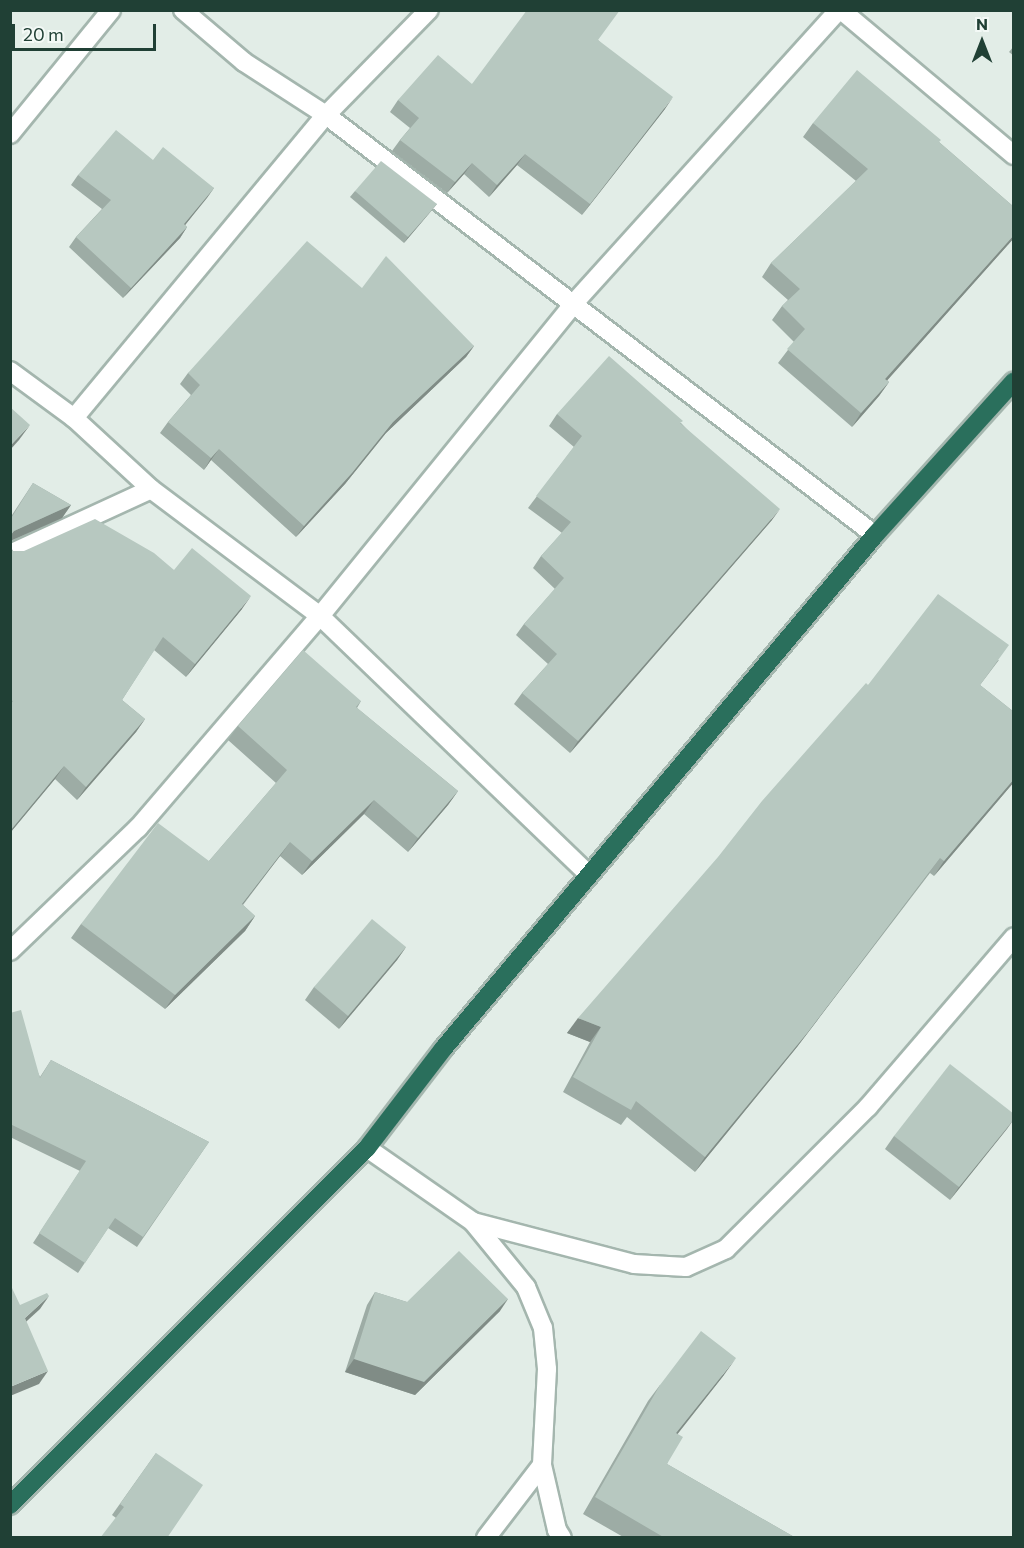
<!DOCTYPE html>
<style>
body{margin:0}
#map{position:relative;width:1024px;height:1548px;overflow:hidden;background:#e2ede7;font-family:Commissioner,sans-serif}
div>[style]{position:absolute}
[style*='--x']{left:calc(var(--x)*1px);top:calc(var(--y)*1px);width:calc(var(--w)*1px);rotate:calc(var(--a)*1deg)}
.roads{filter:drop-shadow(2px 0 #a4b6ae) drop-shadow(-2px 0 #a4b6ae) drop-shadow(0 2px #a4b6ae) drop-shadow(0 -2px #a4b6ae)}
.minor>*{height:18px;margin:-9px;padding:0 9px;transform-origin:9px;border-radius:9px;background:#fff}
.highway>*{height:18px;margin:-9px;padding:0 9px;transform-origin:9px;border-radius:9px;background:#2a6f5c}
.wall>*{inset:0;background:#9daca5}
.shaded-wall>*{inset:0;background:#808c86}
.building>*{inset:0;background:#b7c8c0}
span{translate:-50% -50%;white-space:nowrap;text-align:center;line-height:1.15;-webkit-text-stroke:5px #f3f9f6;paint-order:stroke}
.frame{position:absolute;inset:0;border:12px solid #204035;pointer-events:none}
.north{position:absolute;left:952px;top:12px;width:60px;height:60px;-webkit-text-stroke:4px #f3f9f6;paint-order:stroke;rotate:0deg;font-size:16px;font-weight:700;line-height:24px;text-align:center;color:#204035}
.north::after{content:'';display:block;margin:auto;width:21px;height:27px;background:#204035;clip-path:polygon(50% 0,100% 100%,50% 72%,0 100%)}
.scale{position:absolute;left:12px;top:24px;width:144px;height:27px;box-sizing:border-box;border:3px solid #204035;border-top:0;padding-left:8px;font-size:18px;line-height:21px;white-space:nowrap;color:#204035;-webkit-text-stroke:4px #f3f9f6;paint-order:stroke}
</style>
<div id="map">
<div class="roads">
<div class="minor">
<i style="--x:183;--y:10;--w:80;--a:40.4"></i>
<i style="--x:244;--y:62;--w:98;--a:32.9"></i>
<i style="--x:326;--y:115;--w:691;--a:37.42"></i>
<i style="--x:841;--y:10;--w:226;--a:40"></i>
<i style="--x:10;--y:134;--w:160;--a:-50.8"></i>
<i style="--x:10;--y:371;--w:79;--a:36.3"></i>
<i style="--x:74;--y:418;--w:105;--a:42.7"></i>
<i style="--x:151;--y:489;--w:211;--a:36.9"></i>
<i style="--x:320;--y:616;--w:373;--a:43.9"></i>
<i style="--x:74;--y:418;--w:394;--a:-50.3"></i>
<i style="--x:326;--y:115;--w:147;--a:-45.6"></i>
<i style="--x:10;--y:554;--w:155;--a:-24.7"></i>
<i style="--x:10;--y:951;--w:178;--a:-43.9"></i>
<i style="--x:138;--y:828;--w:279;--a:-49.4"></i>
<i style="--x:320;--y:616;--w:403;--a:-50.9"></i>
<i style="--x:574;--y:303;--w:395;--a:-47.9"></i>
<i style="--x:367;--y:1148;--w:129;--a:34.9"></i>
<i style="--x:473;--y:1222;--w:84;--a:50.8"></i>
<i style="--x:526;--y:1287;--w:44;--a:67.5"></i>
<i style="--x:543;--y:1328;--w:41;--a:84.4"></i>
<i style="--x:547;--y:1369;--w:96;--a:93"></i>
<i style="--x:542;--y:1465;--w:67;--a:77"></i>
<i style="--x:557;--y:1530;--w:9;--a:58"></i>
<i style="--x:473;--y:1222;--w:166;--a:14.6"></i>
<i style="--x:634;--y:1264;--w:52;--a:3.3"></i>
<i style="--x:686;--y:1267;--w:44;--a:-24.2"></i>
<i style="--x:726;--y:1249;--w:201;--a:-45"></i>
<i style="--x:868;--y:1107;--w:224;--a:-49.3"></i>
<i style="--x:486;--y:1538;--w:92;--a:-52.5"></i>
</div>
<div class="highway">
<i style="--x:10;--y:1505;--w:505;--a:-45"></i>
<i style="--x:367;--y:1148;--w:125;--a:-52.5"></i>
<i style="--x:443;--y:1049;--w:671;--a:-49.95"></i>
<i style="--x:875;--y:535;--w:207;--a:-47.9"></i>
</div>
</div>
<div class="wall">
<i style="clip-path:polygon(598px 40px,665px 109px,582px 215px,517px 165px,489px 197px,464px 174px,447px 193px,392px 151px,400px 140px,410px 128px,390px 112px,398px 100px,472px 84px)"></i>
<i style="clip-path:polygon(1014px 46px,1014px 56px,1009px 52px)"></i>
<i style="clip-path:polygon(813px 123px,939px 142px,1014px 207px,1014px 238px,887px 380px,889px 382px,879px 396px,852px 427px,778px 363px,794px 342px,772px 320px,782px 306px,788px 300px,762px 277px,771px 263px,856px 181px,803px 137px)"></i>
<i style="clip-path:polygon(153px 160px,214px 188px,185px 225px,187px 227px,180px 238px,123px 298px,69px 247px,76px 237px,102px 209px,71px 185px,78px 175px)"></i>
<i style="clip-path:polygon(355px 191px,437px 204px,404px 243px,350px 197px)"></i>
<i style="clip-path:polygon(362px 288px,474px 346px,466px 357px,386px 433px,345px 484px,296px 537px,211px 460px,204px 470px,160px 433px,168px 422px,191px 395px,180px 384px,188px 373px)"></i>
<i style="clip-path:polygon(557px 414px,681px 423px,772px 520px,570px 753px,514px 704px,522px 693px,548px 664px,516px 635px,524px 624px,555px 589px,533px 568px,541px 556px,562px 533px,528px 508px,574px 447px,549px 426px)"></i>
<i style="clip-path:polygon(33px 483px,71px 505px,62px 518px,10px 541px,10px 518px)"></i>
<i style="clip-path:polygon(10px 546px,13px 551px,174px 570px,242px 609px,186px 677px,154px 650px,122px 700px,145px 719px,136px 732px,77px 800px,55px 779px,10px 833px)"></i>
<i style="clip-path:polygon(999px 660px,980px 685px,1014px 712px,1014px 782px,934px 876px,930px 873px,797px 1047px,695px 1172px,627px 1117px,621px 1125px,563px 1092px,590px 1042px,567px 1033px,868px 685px)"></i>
<i style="clip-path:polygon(361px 701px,357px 708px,458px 791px,448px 805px,408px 852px,364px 814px,302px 875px,280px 856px,243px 905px,255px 916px,245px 931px,165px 1009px,71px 938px,81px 924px,209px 861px,276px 783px,228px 740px,238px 726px)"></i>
<i style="clip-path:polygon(406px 947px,397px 960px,339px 1029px,305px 1000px,314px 987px)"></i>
<i style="clip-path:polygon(10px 1013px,40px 1077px,51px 1060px,209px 1142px,137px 1247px,108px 1228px,78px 1273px,33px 1243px,80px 1171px,10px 1137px)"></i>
<i style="clip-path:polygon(1014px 1119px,950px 1200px,885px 1149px,894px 1136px)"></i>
<i style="clip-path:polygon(375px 1292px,407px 1302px,500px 1311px,415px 1395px,345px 1372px,367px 1305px)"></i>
<i style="clip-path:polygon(724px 1375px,677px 1434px,667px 1464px,796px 1538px,625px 1538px,583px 1514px,648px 1401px,660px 1385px)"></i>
<i style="clip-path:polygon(156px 1453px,167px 1538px,116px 1518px,112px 1515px)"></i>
</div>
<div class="shaded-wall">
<i style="clip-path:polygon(673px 97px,665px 109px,582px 215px,590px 204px)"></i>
<i style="clip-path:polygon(525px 154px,517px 165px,489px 197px,497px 185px)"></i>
<i style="clip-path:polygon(472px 163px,464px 174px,447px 193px,455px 182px)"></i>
<i style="clip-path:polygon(214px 188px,207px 198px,177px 235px,184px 224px)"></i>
<i style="clip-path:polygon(437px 204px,432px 210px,404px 243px,408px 237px)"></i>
<i style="clip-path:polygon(187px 227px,180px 238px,123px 298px,131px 288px)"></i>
<i style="clip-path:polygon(1014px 235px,1014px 238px,876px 393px,885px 379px)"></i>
<i style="clip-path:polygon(474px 346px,466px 357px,386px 433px,345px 484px,296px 537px,304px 526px,393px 422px)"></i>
<i style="clip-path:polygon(889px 382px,879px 396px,852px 427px,861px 413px)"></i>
<i style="clip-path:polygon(30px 425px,19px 440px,10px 450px,10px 446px)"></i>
<i style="clip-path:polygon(219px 449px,211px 460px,204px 470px,211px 458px)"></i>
<i style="clip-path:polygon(71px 505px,62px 518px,10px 541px,10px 536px,14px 531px)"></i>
<i style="clip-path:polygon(780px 509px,772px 520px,570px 753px,578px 741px)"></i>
<i style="clip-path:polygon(251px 596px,242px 609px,186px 677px,195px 664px)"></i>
<i style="clip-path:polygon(145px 719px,136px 732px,77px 800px,86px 787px)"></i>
<i style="clip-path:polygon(64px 766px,55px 779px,10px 833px,10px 831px)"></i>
<i style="clip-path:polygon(1014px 779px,1014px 782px,934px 876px,944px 861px)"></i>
<i style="clip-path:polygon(458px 791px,448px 805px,408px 852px,418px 838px)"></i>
<i style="clip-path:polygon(374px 800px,364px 814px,302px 875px,312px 861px)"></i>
<i style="clip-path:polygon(290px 842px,280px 856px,232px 918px,242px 904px)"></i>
<i style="clip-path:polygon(940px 858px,797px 1047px,695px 1172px,705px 1157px)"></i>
<i style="clip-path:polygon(255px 916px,245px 931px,165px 1009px,175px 995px)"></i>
<i style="clip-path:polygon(406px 947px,397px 960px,339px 1029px,348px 1016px)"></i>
<i style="clip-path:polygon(578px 1018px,601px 1027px,590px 1042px,567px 1033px)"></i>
<i style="clip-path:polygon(1014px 1119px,1007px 1129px,950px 1200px,959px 1187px)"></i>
<i style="clip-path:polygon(49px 1296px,40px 1309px,16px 1331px,25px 1318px)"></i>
<i style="clip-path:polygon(508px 1299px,500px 1311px,415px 1395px,345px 1372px,354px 1359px)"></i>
<i style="clip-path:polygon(736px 1358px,724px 1375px,665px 1450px,676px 1433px)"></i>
<i style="clip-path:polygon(48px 1371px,39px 1384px,10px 1396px,10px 1387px)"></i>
</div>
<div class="building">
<i style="clip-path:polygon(527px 10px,620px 10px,598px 40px,673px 97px,590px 204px,525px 154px,497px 185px,472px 163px,455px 182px,400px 140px,419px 118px,398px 100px,438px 55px,472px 84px)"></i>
<i style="clip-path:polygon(857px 70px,941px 140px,939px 142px,1014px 207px,1014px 235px,885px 379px,889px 382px,861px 413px,787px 349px,805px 329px,782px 306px,800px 289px,771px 263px,868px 169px,813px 123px)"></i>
<i style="clip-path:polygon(116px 130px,153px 160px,163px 147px,214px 188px,184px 224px,187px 227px,131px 288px,76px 237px,111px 200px,78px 175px)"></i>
<i style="clip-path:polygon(381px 161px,437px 204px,408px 237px,355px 191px)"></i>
<i style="clip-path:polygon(307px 241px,362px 288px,386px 256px,474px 346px,393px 422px,352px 473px,304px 526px,219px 449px,211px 458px,168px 422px,200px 385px,188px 373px)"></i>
<i style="clip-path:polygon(609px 356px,683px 421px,680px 423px,780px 509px,578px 741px,522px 693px,557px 654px,524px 624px,564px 578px,541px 556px,571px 522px,536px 496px,582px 436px,557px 414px)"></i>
<i style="clip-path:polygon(10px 407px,30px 425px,10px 446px)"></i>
<i style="clip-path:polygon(33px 483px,71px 505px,14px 531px,10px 536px,10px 520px)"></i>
<i style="clip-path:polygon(95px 519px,154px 553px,174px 570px,192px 548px,251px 596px,195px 664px,163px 637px,122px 700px,145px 719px,86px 787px,64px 766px,10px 831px,10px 705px,13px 701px,10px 700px,10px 546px,13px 551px,24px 551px)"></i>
<i style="clip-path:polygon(938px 594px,1009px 645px,980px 685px,1014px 712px,1014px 779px,944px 861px,940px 858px,808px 1032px,705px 1157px,636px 1101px,631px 1110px,573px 1077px,601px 1027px,578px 1018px,718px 857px,762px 801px,866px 683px,868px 685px)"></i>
<i style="clip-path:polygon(303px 650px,361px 701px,356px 707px,458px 791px,418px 838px,374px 800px,312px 861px,290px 842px,242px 904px,255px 916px,175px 995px,81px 924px,158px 823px,209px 861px,287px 770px,238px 726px)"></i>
<i style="clip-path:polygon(372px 919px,406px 947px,348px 1016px,314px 987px)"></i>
<i style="clip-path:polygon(21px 1010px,40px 1078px,51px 1060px,209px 1142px,143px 1237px,115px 1218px,85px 1263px,39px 1233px,86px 1161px,10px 1124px,10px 1013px)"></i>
<i style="clip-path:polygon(950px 1064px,1014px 1114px,1014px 1119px,959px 1187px,894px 1136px)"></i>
<i style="clip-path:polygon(459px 1251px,508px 1299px,424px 1382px,354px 1359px,375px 1292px,407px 1302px)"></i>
<i style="clip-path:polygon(12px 1288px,20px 1305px,47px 1293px,49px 1296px,25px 1318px,48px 1371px,10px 1387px,10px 1289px)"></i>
<i style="clip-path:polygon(701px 1331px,736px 1358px,676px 1433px,683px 1437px,667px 1464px,796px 1538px,665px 1538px,595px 1497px,660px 1385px)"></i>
<i style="clip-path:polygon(156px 1453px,203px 1485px,167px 1538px,100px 1538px,124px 1507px,120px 1504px)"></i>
</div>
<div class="frame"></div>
<div class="north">N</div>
<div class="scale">20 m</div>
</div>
